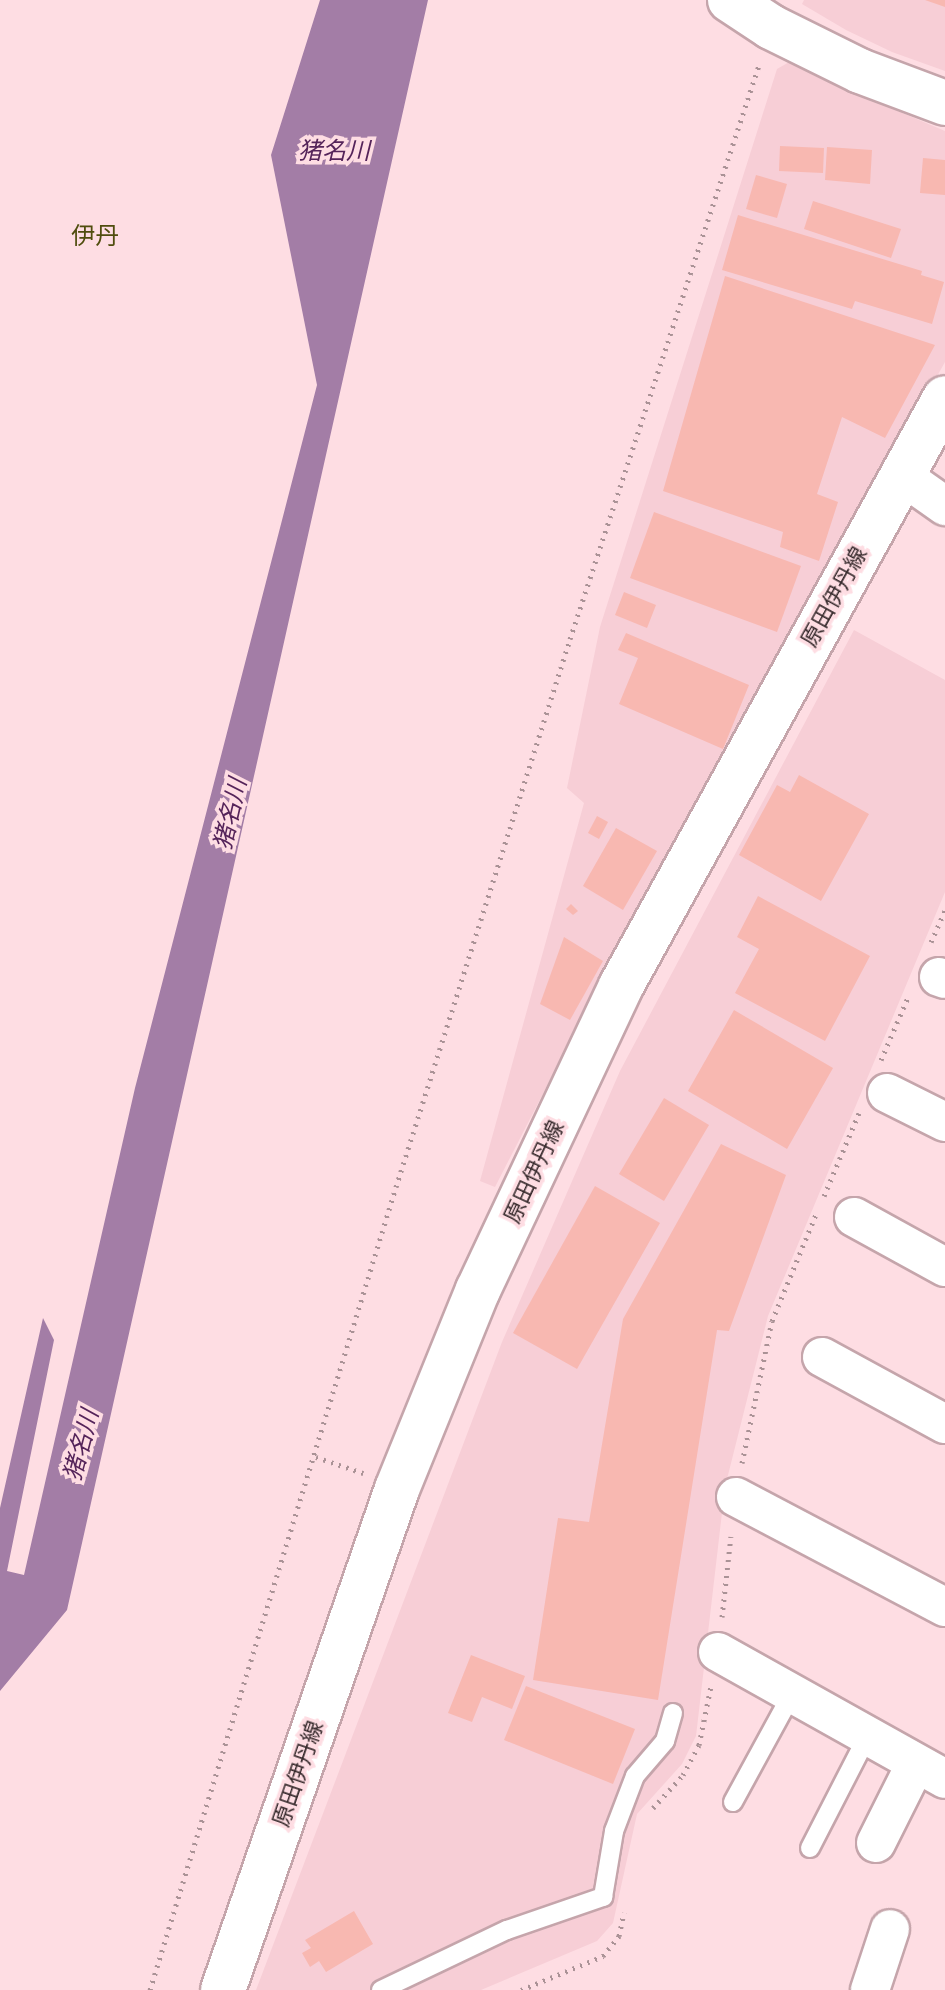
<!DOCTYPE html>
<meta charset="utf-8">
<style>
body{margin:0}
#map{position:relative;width:945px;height:1990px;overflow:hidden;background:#fedde3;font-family:Raleway,"Noto Sans JP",sans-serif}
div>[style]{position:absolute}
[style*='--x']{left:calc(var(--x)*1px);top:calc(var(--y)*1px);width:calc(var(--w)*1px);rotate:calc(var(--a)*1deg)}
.built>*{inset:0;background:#f7ced6}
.water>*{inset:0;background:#a37da6}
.building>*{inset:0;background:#f8b8b1}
.path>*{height:5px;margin-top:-2.5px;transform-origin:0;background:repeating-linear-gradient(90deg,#aa9296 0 2px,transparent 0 8px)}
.roads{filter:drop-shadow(2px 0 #c5a5ab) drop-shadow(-2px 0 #c5a5ab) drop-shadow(0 2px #c5a5ab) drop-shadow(0 -2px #c5a5ab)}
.service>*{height:18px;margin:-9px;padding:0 9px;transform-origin:9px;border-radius:9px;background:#fff}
.minor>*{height:38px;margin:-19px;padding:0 19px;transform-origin:19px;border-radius:19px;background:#fff}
.tertiary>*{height:44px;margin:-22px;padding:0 22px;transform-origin:22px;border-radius:22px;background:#fff}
span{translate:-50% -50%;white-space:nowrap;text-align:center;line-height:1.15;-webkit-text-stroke:7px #fedde3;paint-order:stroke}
.street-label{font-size:22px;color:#35292b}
.water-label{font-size:24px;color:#55245a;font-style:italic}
.neighbourhood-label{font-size:24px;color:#504d0e}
</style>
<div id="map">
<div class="built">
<i style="clip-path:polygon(804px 0,945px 0,945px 71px,892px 52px,846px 30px,802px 4px)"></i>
<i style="clip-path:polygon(791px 61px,813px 75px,945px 131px,945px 362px,638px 909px,495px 1187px,480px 1181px,584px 803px,567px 788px,600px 627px,777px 69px)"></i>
<i style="clip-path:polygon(854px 630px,945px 680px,945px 892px,768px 1316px,725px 1487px,696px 1736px,682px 1764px,637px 1814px,613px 1923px,597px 1941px,481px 1990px,256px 1990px,502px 1342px,620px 1071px)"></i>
</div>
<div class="water">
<i style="clip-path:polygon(320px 0,428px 0,67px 1610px,0 1691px,0 1508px,43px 1318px,54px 1340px,7px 1571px,24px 1575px,135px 1088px,317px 385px,271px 155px)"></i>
</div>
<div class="building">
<i style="clip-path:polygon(926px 0,945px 0,945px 7px,925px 0)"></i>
<i style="clip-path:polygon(780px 146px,824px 148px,823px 173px,779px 171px)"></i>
<i style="clip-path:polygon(827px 147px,872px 150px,870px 184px,825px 180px)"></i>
<i style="clip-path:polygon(923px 158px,945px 160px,945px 195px,920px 193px)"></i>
<i style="clip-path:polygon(756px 175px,787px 184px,777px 218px,746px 209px)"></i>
<i style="clip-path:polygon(813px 201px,901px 229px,891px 258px,804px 229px)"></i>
<i style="clip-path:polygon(738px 215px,922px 271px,921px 275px,944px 282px,932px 324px,855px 301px,852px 309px,722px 270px)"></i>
<i style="clip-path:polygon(725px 276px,935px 345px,885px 438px,842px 417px,817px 494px,838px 502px,819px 561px,780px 547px,783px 532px,663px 491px)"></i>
<i style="clip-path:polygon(654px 512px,801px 566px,777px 632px,630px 578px)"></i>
<i style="clip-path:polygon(624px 592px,656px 605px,647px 628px,615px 615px)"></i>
<i style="clip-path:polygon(626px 633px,749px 685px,723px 749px,619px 704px,638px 658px,618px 650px)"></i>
<i style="clip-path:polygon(799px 775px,869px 814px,821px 901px,739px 855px,777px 785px,790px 792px)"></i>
<i style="clip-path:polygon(597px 816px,608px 822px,599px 839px,588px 833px)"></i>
<i style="clip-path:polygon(616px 828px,657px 851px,623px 910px,583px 886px)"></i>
<i style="clip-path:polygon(758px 896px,870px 956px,825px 1041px,735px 993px,759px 949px,737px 937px)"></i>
<i style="clip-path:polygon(571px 904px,578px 911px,573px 915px,566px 909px)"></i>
<i style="clip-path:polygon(564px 937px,603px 961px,570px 1020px,540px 1004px)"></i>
<i style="clip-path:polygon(734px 1010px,833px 1068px,787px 1149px,688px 1091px)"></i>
<i style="clip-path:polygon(664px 1098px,709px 1125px,664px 1201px,619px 1174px)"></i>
<i style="clip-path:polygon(721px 1144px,786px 1175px,729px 1331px,717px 1330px,658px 1700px,533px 1680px,558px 1518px,589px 1522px,623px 1319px)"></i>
<i style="clip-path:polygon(595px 1186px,660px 1223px,577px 1369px,513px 1333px)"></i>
<i style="clip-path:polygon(471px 1655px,525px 1676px,512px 1709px,482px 1697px,472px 1722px,448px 1713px)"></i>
<i style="clip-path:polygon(526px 1686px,635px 1729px,613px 1784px,504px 1740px)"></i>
<i style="clip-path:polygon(354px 1911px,373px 1944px,326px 1972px,319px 1961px,310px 1967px,302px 1953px,311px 1948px,305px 1940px)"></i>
</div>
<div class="path">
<i style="--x:931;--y:942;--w:35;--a:-66"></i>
<i style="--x:881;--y:1060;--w:71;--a:-66.7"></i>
<i style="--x:824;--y:1196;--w:90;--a:-67.1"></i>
<i style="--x:316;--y:1457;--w:50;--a:18.8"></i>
<i style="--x:742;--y:1463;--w:145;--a:-78.1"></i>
<i style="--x:772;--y:1321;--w:118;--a:-67.6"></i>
<i style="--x:722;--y:1617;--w:81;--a:-83.7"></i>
<i style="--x:653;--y:1808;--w:45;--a:-47.7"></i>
<i style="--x:683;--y:1775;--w:34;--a:-62"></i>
<i style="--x:699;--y:1745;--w:60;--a:-78.5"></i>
<i style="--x:150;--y:1990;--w:840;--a:-72.97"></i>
<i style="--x:396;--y:1187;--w:575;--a:-72.38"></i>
<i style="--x:570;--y:639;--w:604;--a:-71.77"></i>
<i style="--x:521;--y:1990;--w:89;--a:-22.5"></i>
<i style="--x:603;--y:1956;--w:26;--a:-51"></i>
<i style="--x:619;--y:1936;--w:24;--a:-78"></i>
</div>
<div class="roads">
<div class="service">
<i style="--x:733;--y:1802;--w:123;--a:-61.4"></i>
<i style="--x:810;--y:1848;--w:125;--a:-62.8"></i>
<i style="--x:381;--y:1990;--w:140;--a:-25.5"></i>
<i style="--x:507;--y:1930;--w:102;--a:-19"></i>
<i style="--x:603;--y:1897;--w:67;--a:-80.5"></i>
<i style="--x:614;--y:1831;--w:59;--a:-69.1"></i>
<i style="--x:635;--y:1776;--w:46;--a:-49.4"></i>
<i style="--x:665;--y:1741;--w:29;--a:-74"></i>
</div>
<div class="minor">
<i style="--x:901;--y:475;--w:54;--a:35.2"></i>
<i style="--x:939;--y:977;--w:6;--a:18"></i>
<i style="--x:887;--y:1093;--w:65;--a:26.6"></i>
<i style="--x:854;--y:1217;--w:104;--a:28.8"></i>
<i style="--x:822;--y:1357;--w:140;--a:28.6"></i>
<i style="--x:736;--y:1497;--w:236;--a:27.8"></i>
<i style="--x:718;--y:1652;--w:260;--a:29.2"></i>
<i style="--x:876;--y:1843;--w:89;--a:-63.4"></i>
<i style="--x:870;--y:1990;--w:64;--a:-71.8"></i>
</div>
<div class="tertiary">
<i style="--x:730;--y:0;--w:49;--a:33.4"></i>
<i style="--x:771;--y:27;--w:99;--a:26.3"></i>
<i style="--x:860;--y:71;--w:91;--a:20.6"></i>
<i style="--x:223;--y:1990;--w:530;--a:-70.85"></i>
<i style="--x:397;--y:1489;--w:215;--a:-67.9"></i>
<i style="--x:478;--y:1290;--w:336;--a:-64.8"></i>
<i style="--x:621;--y:986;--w:671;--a:-61.14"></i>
</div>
</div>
<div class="street-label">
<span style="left:834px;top:597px;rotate:-61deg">原田伊丹線</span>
<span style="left:534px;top:1172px;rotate:-65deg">原田伊丹線</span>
<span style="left:298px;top:1774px;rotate:-71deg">原田伊丹線</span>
</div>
<div class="water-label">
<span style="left:334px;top:151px">猪名川</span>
<span style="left:230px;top:814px;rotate:-77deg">猪名川</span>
<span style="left:81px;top:1445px;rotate:-75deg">猪名川</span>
</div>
<div class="neighbourhood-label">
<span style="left:95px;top:236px">伊丹</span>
</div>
</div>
